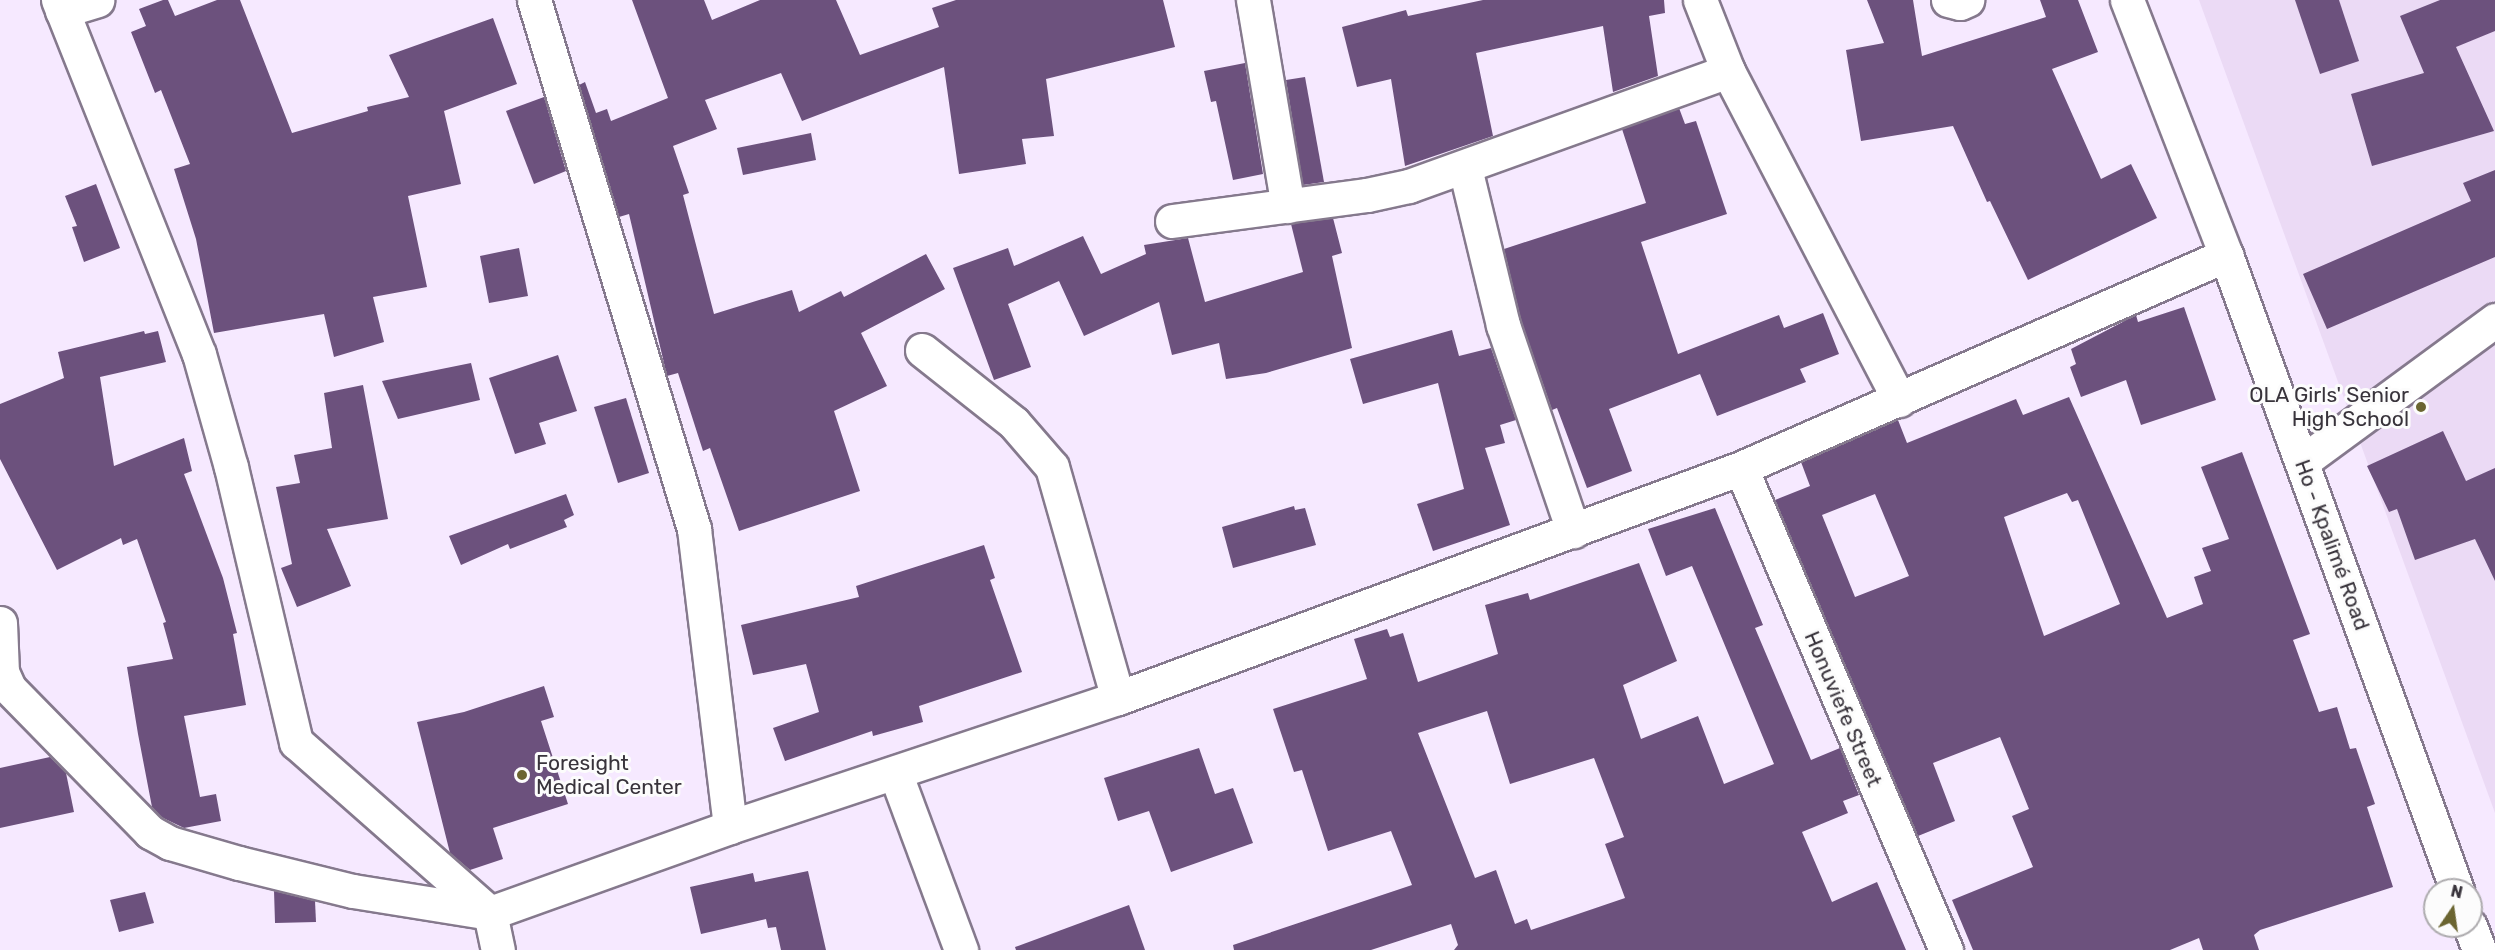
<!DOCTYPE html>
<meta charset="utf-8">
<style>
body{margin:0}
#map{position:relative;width:2495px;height:950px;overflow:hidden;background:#f6e9ff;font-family:Rubik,sans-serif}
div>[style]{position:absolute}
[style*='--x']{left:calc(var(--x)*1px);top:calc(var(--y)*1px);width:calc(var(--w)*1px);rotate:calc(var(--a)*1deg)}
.built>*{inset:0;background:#ebdaf5}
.building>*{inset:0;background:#6c517d}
.roads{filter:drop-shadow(2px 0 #85798d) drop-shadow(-2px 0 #85798d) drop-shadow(0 2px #85798d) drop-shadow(0 -2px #85798d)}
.minor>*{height:33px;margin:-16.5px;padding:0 16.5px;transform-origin:16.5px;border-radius:16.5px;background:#fff}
.major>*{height:33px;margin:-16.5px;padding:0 16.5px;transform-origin:16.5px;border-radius:16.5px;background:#fff}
.dots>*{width:16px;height:16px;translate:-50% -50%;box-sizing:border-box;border:3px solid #fcfcfc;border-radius:50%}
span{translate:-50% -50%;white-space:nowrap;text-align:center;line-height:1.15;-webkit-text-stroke:6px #fcfcfc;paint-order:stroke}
.poi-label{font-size:21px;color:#38333b}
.right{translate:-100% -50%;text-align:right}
.left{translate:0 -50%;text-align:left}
.street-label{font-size:21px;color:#38333b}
.north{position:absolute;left:2423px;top:878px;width:60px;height:60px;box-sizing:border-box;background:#fcfcfc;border:2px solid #aeacaf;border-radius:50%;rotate:13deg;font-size:16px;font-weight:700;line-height:24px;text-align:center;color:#38333b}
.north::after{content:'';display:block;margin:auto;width:21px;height:27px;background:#6b6531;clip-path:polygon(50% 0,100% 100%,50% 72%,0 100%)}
</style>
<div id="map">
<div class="built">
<i style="clip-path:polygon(2199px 0,2495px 0,2495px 813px)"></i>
</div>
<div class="building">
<i style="clip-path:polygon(163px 0,168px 0,175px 16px,217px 0,240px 0,292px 133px,368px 111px,367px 107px,409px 97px,389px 55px,493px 18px,517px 84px,444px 111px,461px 184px,408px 196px,427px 287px,373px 297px,384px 342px,334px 357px,324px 314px,214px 333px,196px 239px,174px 169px,190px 164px,161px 90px,155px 93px,131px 32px,146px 26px,139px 9px)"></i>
<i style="clip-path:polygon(632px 0,704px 0,712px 20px,760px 0,836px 0,860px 55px,939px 27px,932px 8px,956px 0,1163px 0,1175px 47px,1046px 79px,1054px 136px,1022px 139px,1026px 164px,959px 174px,944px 67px,802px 121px,781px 73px,705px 100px,717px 129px,673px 146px,689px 193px,683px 195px,714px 314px,792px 290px,799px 312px,841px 291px,844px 297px,926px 254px,945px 289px,861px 333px,887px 386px,834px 411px,860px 491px,739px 531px,710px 448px,703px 451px,678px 373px,667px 376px,629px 214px,619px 217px,579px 85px,585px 82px,596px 113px,607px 109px,611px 121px,668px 98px)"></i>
<i style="clip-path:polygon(1483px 0,1664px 0,1665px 13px,1649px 16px,1658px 76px,1613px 92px,1603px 26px,1476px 53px,1493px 136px,1405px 166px,1391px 79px,1357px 87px,1342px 27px,1406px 10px,1408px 16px)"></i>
<i style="clip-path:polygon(1867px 0,1913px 0,1922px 56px,2046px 17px,2040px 0,2078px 0,2098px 52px,2052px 69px,2101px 179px,2131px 164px,2157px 218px,2028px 280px,1990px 201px,1987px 202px,1953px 126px,1861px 141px,1846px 50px,1884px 43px)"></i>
<i style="clip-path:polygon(2295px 0,2339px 0,2359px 61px,2320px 74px)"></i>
<i style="clip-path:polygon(2440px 0,2495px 0,2495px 31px,2456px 47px,2494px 131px,2372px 166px,2351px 94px,2424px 73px,2400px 16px)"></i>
<i style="clip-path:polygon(1245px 63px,1263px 174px,1233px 180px,1216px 101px,1211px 102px,1204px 71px)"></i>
<i style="clip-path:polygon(1305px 77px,1324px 182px,1303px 185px,1286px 80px)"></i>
<i style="clip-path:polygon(544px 97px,566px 171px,534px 184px,506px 111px)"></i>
<i style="clip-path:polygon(1679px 108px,1685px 124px,1696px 121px,1727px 214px,1641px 242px,1678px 354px,1779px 315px,1784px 328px,1823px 313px,1839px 354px,1800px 369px,1806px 382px,1717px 416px,1700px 374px,1609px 409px,1632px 471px,1587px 488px,1557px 408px,1552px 410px,1521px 320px,1504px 249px,1646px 203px,1622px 129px)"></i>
<i style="clip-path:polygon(811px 133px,816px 160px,743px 175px,737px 148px)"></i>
<i style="clip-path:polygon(2495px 170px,2495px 257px,2327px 329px,2303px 274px,2471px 201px,2463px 183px)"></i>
<i style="clip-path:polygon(96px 184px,120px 248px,84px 262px,72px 227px,77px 226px,65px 196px)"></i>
<i style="clip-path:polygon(1333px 218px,1342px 253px,1332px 256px,1352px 348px,1266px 373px,1226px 379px,1219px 343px,1172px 355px,1159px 302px,1084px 336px,1059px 281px,1008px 304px,1031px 367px,994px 380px,953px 268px,1008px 248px,1014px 266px,1083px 236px,1101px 274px,1146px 254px,1144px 245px,1188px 238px,1205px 302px,1303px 272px,1291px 224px)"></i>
<i style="clip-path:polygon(519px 248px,528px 296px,489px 303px,480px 256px)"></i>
<i style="clip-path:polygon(2184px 307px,2216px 400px,2141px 425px,2126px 380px,2081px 397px,2070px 367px,2076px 364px,2071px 349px,2136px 315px,2138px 322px)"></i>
<i style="clip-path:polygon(1452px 330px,1459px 356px,1491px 348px,1516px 420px,1500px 425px,1505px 443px,1485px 448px,1510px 525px,1433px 551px,1417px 504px,1464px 489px,1438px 383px,1363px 404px,1350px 359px)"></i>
<i style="clip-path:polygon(144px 331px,145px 334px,158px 331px,166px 362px,100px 377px,114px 466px,184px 438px,192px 471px,184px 474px,223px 578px,237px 633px,233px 634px,246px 705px,184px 716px,200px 797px,216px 794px,221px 821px,184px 828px,161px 817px,152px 807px,138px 734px,127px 667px,173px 659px,163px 623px,166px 622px,137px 539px,123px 545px,121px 538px,57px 570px,0 459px,0 404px,64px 378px,58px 352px)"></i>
<i style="clip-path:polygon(558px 355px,577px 411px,539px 423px,546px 444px,515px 454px,489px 378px)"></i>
<i style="clip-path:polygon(471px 363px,480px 400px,398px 419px,382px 381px)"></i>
<i style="clip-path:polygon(363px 385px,388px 519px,327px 529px,351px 586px,297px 607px,281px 568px,292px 564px,276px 487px,300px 483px,294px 455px,332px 448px,324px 393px)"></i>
<i style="clip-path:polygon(evenodd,2069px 397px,2167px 618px,2203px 604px,2194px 577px,2211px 571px,2202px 548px,2229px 539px,2201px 467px,2242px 452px,2310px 634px,2293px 640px,2319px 712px,2337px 707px,2350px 749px,2356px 748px,2375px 804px,2367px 807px,2393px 887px,2260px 930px,2254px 935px,2259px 950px,2203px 950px,2199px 938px,2170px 950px,1973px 950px,1952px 900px,2033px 867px,2012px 816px,2029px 809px,2000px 737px,1933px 763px,1955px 821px,1918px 836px,1775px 500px,1810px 486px,1801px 462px,1898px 420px,1907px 443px,2016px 399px,2023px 415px,2069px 397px,2067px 493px,2072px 502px,2078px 500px,2120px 604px,2044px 636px,2004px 517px,2067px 493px,2069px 397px,1875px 494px,1909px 576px,1855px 597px,1822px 515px,1875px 494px)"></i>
<i style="clip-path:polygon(626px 398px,649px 473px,618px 483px,594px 407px)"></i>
<i style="clip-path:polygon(2443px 431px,2466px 481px,2495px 468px,2495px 581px,2475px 539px,2415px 560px,2397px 509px,2389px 512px,2367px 466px)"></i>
<i style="clip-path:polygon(566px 494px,574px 515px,564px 520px,567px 527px,510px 549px,508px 544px,461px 565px,449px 536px)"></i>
<i style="clip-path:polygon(1294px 506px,1295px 510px,1305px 508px,1316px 545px,1233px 568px,1222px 527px)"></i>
<i style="clip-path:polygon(evenodd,1715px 508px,1763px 625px,1755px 628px,1811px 760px,1840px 748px,1859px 795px,1843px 801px,1848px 813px,1802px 832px,1832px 902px,1877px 882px,1906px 950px,1454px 950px,1458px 945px,1451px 924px,1371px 950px,1234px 950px,1233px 945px,1412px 885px,1391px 831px,1328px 851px,1302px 770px,1294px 772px,1273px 709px,1367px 679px,1354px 639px,1387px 629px,1390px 637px,1403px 633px,1418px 682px,1498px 654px,1485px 605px,1528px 593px,1530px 600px,1639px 563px,1677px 661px,1623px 685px,1641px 739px,1698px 716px,1724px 784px,1774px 764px,1692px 566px,1666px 576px,1648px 529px,1715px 508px,1487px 711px,1510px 784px,1594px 758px,1624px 837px,1605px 844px,1625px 898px,1531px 930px,1527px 919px,1515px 924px,1496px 870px,1475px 878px,1418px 733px,1487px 711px)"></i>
<i style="clip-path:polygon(984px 545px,995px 578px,990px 580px,1022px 672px,919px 706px,923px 722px,873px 736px,872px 731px,785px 761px,773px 728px,819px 712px,806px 664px,753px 675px,741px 625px,859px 597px,856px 586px)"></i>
<i style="clip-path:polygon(544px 686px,554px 717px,541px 721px,568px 804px,493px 828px,503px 859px,470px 870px,450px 853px,417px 722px,464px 712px)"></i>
<i style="clip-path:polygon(1199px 748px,1215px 794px,1233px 788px,1253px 843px,1171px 872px,1149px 811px,1118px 821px,1104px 778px)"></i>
<i style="clip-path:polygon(50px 757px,66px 773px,74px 812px,0 828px,0 768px)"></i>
<i style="clip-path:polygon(808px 871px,826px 950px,781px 950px,776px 927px,768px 928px,766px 919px,701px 934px,690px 887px,753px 873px,755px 882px)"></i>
<i style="clip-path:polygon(274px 891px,315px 901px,316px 922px,275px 923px)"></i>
<i style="clip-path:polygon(145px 892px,154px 923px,119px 932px,110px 900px)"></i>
<i style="clip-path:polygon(1129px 905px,1145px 950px,1016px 950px,1015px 947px)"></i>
</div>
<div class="roads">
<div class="minor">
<i style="--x:58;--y:0;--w:381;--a:68.3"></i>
<i style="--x:199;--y:354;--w:117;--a:74.2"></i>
<i style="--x:231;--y:467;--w:283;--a:76.7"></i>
<i style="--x:296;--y:742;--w:259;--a:41.4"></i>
<i style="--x:490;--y:913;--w:38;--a:78"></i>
<i style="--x:534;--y:0;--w:553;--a:73.17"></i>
<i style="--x:694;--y:529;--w:300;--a:83.1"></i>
<i style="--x:1253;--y:0;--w:209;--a:80.4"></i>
<i style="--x:1700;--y:0;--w:76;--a:68.5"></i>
<i style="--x:1728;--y:71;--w:371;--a:62.5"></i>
<i style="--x:1948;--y:0;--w:12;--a:14"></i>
<i style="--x:1960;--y:3;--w:8;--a:-23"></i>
<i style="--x:62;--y:11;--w:37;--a:-17"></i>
<i style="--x:1465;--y:168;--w:162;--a:76.4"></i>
<i style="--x:1503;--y:325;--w:218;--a:71.2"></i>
<i style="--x:1172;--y:221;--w:197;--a:-7.6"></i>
<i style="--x:1367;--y:195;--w:43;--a:-12.1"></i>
<i style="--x:1409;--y:186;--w:339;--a:-19.8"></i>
<i style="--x:922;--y:350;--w:117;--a:38.4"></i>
<i style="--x:1014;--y:423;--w:58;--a:49.2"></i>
<i style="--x:1052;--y:467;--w:240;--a:74.1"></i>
<i style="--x:2302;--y:462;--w:240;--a:-36.3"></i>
<i style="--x:1741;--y:468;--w:524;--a:66.96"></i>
<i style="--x:0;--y:623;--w:49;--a:87.7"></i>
<i style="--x:2;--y:672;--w:17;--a:66"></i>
<i style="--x:9;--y:688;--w:202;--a:45.6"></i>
<i style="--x:150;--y:832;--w:23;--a:29"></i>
<i style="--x:170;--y:843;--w:72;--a:16.2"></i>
<i style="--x:239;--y:863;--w:117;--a:13.8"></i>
<i style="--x:353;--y:891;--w:139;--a:9.1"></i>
<i style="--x:490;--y:913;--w:255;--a:-19.7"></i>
<i style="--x:730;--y:827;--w:409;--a:-18.4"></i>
<i style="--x:1118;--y:698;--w:664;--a:-20.26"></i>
<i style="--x:1741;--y:468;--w:530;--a:-23.71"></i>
<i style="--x:896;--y:775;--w:187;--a:69.6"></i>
</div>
<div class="major">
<i style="--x:2127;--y:0;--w:274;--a:68.8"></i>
<i style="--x:2226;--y:255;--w:676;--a:70.01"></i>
<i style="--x:2470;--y:926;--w:26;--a:69"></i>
</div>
</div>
<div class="dots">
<i style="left:2421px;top:407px;background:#6b6531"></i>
<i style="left:522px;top:775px;background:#6b6531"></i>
</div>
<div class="poi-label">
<span class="right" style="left:2409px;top:407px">OLA Girls' Senior<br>High School</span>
<span class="left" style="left:536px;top:775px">Foresight<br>Medical Center</span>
</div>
<div class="street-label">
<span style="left:2332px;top:545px;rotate:70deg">Ho - Kpalimé Road</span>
<span style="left:1843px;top:709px;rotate:67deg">Honuviefe Street</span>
</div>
<div class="north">N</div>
</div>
